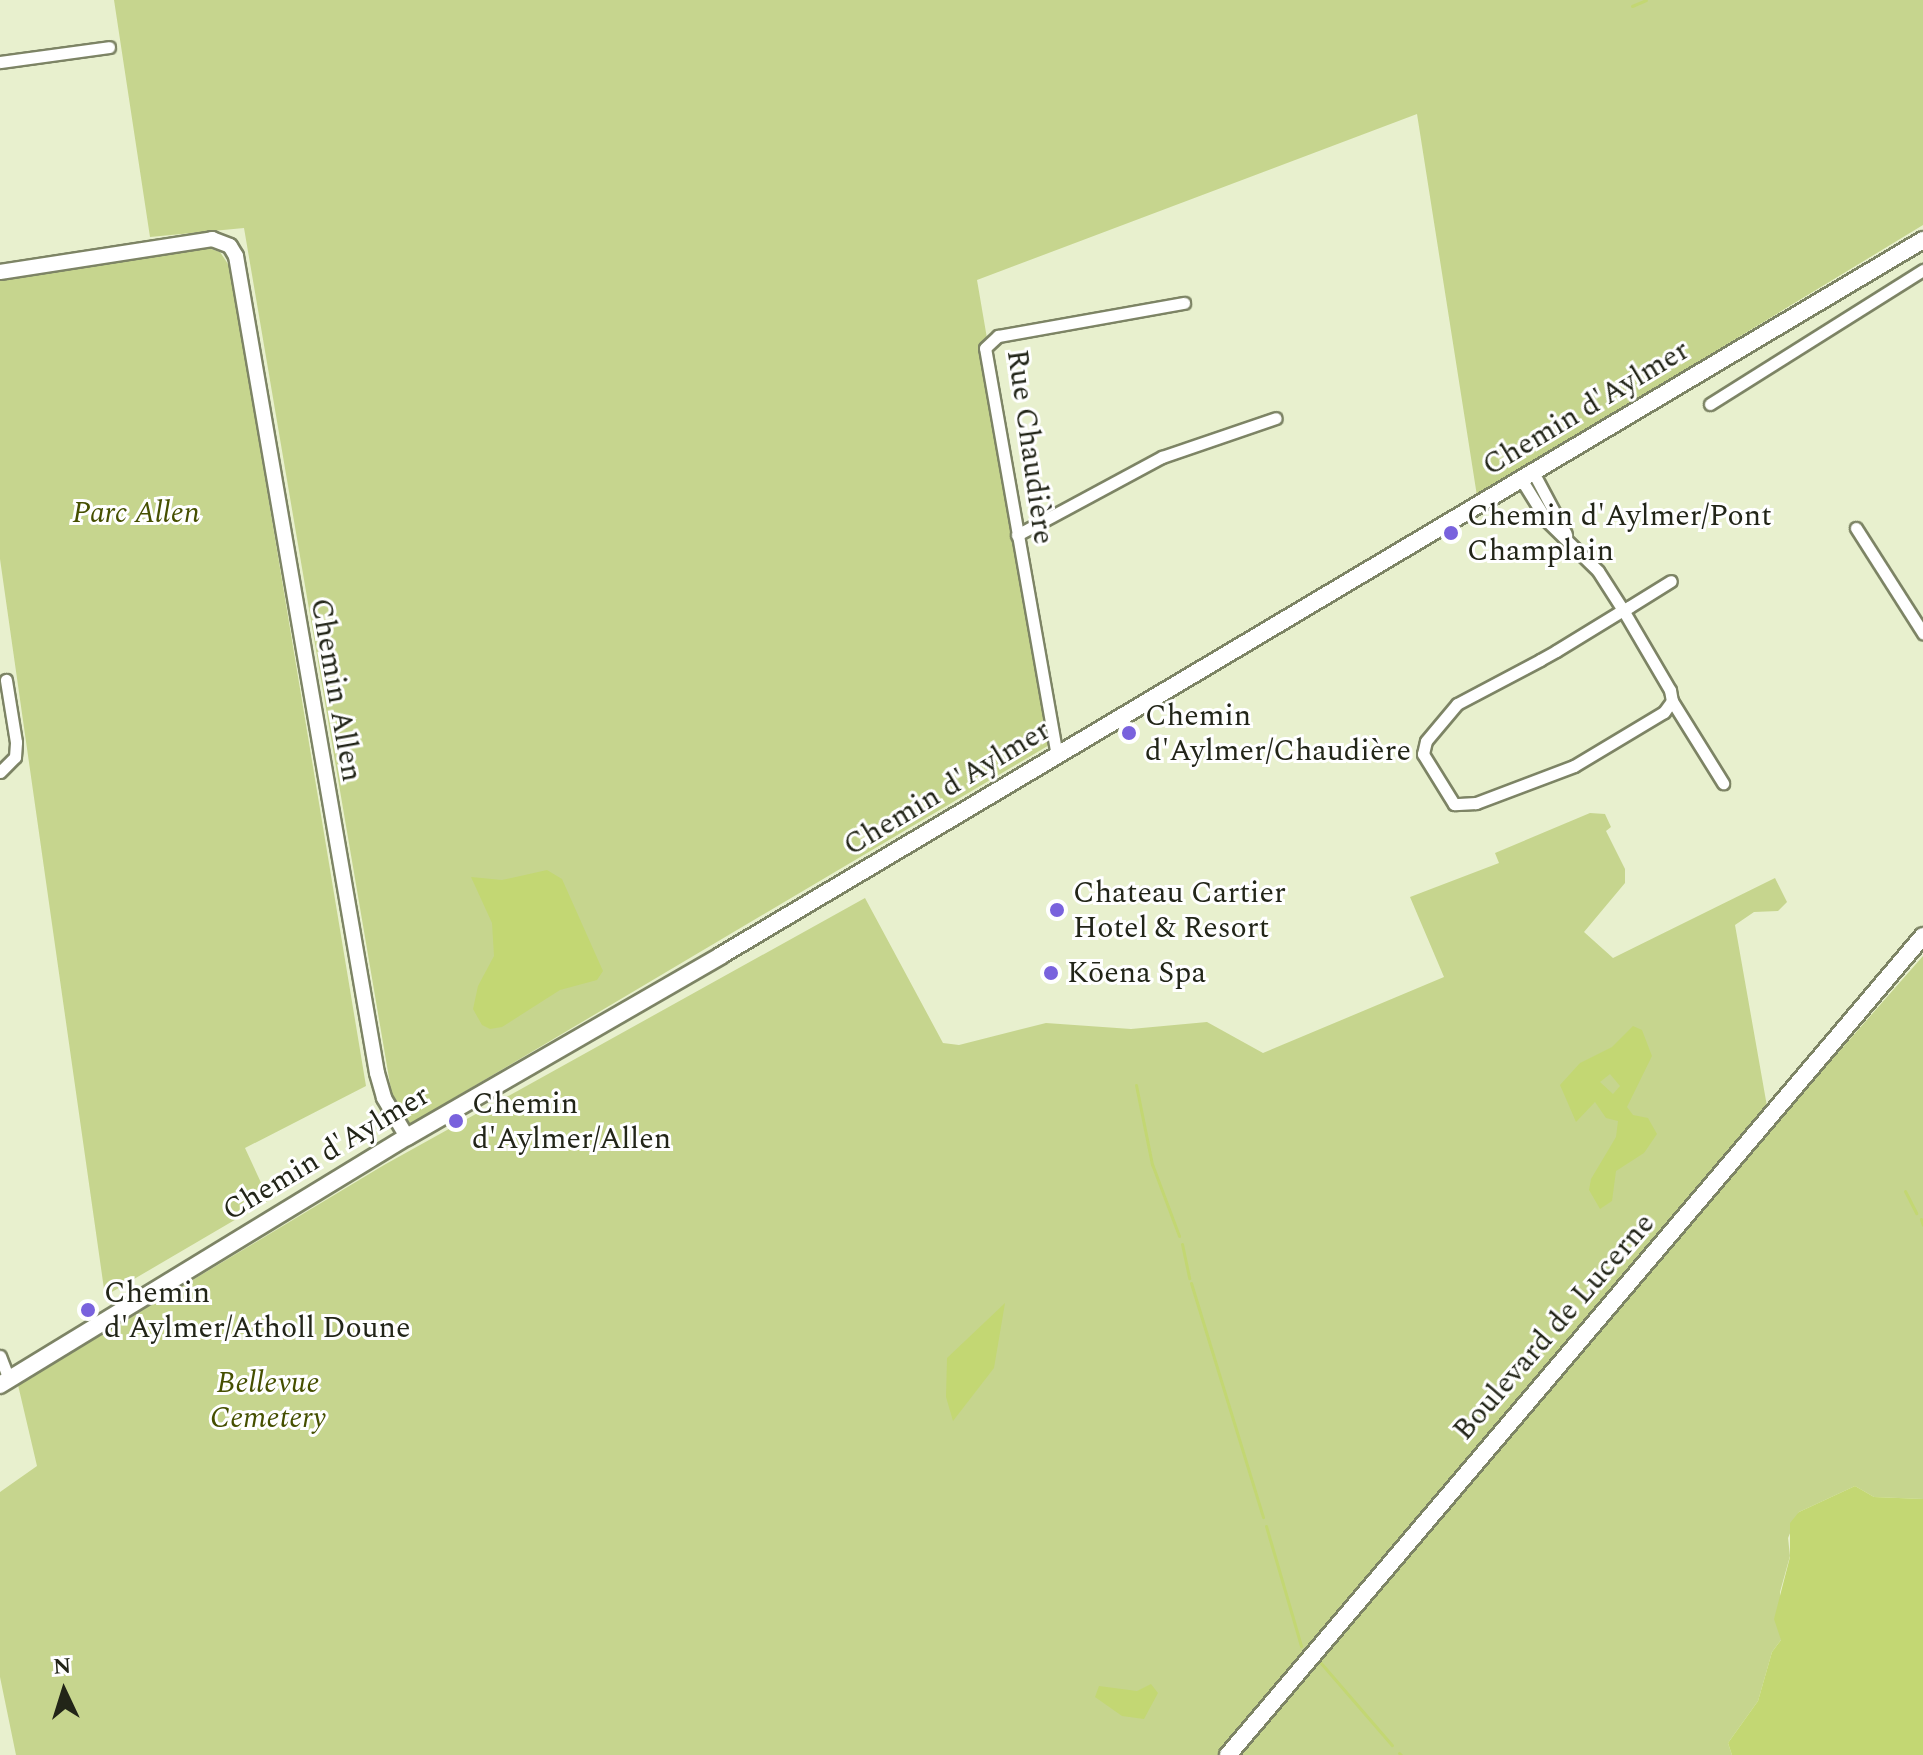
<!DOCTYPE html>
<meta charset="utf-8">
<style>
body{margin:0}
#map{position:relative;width:1923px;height:1755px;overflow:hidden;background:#e8f0ce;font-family:Spectral,serif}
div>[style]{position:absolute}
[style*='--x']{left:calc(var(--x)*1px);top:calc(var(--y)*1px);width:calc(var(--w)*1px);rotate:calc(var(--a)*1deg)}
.green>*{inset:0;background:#c6d58e}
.water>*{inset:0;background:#c3d773}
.stream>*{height:3px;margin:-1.5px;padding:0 1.5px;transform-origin:1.5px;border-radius:1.5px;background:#c3d773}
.roads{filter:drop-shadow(2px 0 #7d8465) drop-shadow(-2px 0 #7d8465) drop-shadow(0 2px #7d8465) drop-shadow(0 -2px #7d8465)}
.minor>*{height:11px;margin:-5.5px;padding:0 5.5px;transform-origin:5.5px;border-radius:5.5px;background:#fff}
.tertiary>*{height:14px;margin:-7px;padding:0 7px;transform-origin:7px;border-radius:7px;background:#fff}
.secondary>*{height:16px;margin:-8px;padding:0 8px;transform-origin:8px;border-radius:8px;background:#fff}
.dots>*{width:22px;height:22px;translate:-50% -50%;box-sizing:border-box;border:4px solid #fff;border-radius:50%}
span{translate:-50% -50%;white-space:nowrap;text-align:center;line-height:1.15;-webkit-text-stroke:6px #fff;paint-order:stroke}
.street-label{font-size:30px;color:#222518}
.park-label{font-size:30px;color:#454f00;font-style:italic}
.poi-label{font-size:30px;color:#222518}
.left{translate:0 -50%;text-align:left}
.north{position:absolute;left:24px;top:1651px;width:80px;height:80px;-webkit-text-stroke:6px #fff;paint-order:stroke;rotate:356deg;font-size:22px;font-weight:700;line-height:32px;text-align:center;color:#222518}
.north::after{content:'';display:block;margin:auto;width:28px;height:36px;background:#222518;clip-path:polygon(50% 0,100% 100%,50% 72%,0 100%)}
</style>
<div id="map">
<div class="green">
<i style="clip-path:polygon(114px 0,1923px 0,1923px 225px,1477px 496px,1417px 114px,977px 280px,1056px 741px,410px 1124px,395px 1113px,244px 228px,150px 237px)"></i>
<i style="clip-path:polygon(202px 246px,220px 252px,230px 267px,366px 1086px,245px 1148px,269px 1200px,105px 1296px,0 559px,0 280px)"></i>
<i style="clip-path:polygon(1590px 813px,1605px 814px,1611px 827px,1606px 831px,1625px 869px,1625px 883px,1584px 932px,1613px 958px,1775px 878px,1787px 902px,1778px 911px,1754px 912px,1735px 925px,1771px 1129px,1923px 956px,1923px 1499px,1874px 1497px,1855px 1486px,1799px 1512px,1788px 1538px,1790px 1556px,1780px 1592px,1781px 1640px,1772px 1652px,1758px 1701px,1728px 1743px,1732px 1755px,16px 1755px,0 1677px,0 1492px,37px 1466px,18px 1385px,384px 1165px,865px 898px,943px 1043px,959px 1045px,1046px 1023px,1131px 1029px,1207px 1022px,1263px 1053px,1444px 977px,1410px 897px,1499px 863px,1495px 853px)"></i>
</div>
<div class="water">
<i style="clip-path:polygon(547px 870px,562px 879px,603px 971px,597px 980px,560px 990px,502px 1027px,490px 1029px,482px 1025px,473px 1009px,478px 986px,494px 956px,492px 923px,471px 877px,502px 880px)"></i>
<i style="clip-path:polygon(evenodd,1633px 1026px,1642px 1030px,1652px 1056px,1627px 1107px,1633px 1115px,1648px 1118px,1657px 1134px,1644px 1153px,1616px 1171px,1612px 1201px,1600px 1209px,1589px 1190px,1591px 1179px,1616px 1137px,1618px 1121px,1606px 1118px,1595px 1102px,1576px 1122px,1560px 1085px,1580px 1063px,1612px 1047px,1633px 1026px,1610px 1074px,1620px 1086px,1613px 1094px,1600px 1082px,1610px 1074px)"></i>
<i style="clip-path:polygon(1005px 1303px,994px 1368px,953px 1421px,946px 1397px,947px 1358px)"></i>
<i style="clip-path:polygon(1855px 1486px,1874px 1497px,1923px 1499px,1923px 1755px,1732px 1755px,1728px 1743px,1758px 1701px,1772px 1652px,1781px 1640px,1774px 1619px,1790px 1557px,1790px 1523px,1799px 1512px)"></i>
<i style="clip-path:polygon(1151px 1684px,1158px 1693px,1144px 1719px,1122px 1716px,1095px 1697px,1099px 1686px,1137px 1691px)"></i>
</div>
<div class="stream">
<i style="--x:1632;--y:6;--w:15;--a:-23"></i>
<i style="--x:1136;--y:1085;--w:81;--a:78.6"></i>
<i style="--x:1152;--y:1164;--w:77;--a:69.4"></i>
<i style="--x:1905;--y:1191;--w:25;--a:63"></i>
<i style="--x:1921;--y:1219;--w:6;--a:72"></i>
<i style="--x:1182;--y:1244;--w:35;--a:78"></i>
<i style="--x:1191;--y:1283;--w:245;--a:72.9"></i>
<i style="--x:1266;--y:1526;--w:125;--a:73.7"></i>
<i style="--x:1320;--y:1662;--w:110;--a:49.1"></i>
<i style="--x:1399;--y:1753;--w:3;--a:45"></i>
</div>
<div class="roads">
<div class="minor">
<i style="--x:0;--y:62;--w:110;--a:-7.8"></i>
<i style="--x:1710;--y:404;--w:252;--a:-32.2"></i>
<i style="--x:1533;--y:472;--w:70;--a:62"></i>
<i style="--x:1521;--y:479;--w:49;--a:58.2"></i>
<i style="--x:1547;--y:521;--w:71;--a:44.4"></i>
<i style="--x:1598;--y:571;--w:46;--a:57.3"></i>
<i style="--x:1623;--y:610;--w:93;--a:59.6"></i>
<i style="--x:1670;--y:690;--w:11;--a:80"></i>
<i style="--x:1672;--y:701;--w:14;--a:126"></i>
<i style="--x:1664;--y:712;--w:105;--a:149"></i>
<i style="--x:1574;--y:766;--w:105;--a:159.3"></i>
<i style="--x:1476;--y:803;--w:22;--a:177"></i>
<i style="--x:1454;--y:804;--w:59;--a:-121.8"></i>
<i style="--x:1423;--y:754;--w:13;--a:-77"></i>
<i style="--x:1426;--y:741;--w:48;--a:-50"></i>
<i style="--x:1457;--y:704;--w:94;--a:-27.9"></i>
<i style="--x:1540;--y:660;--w:18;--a:-29"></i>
<i style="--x:1556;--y:651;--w:79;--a:-31.5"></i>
<i style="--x:1623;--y:610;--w:7;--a:-27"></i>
<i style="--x:1629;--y:607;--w:49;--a:-31.8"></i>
<i style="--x:1856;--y:528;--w:125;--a:57.5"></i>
<i style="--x:1017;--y:535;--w:165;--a:-28.3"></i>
<i style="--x:1162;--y:457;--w:120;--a:-18.9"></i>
<i style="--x:1672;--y:701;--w:97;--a:58.1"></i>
<i style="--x:1057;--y:756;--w:414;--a:-100"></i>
<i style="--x:985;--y:348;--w:18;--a:-43"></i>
<i style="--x:998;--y:336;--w:189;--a:-10.1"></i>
<i style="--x:0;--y:772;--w:21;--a:-45"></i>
<i style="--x:15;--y:757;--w:15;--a:-86"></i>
<i style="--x:16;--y:742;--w:63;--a:-99.2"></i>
<i style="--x:0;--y:1356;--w:26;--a:69"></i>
</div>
<div class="tertiary">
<i style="--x:0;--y:272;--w:215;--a:-8.8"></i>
<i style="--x:212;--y:239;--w:19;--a:21"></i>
<i style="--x:230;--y:246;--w:12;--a:59"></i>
<i style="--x:236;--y:256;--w:829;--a:80.21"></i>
<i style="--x:377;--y:1073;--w:26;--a:74"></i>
<i style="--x:384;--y:1098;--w:45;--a:59.5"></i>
</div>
<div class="secondary">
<i style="--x:0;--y:1385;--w:477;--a:-31.4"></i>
<i style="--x:407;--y:1137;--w:362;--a:-30"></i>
<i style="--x:720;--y:956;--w:1400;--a:-30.76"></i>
<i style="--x:1228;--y:1755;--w:1074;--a:-49.68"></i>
</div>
</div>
<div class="dots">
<i style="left:1451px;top:533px;background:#7962dd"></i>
<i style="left:1129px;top:733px;background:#7962dd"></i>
<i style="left:1057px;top:910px;background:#7962dd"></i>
<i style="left:1051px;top:973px;background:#7962dd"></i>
<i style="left:456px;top:1121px;background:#7962dd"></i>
<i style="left:88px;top:1310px;background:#7962dd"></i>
</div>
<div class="street-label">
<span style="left:1586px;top:408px;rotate:-31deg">Chemin d'Aylmer</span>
<span style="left:1030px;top:447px;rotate:82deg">Rue Chaudière</span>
<span style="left:336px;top:690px;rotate:80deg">Chemin Allen</span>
<span style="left:947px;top:788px;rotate:-31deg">Chemin d'Aylmer</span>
<span style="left:326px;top:1153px;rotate:-31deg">Chemin d'Aylmer</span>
<span style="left:1554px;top:1327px;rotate:-49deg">Boulevard de Lucerne</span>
</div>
<div class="park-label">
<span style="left:136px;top:513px">Parc Allen</span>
<span style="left:268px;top:1400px">Bellevue<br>Cemetery</span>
</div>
<div class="poi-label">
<span class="left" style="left:1467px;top:533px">Chemin d'Aylmer/Pont<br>Champlain</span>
<span class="left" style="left:1145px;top:733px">Chemin<br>d'Aylmer/Chaudière</span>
<span class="left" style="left:1073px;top:910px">Chateau Cartier<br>Hotel &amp; Resort</span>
<span class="left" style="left:1067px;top:973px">Kōena Spa</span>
<span class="left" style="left:472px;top:1121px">Chemin<br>d'Aylmer/Allen</span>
<span class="left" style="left:104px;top:1310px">Chemin<br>d'Aylmer/Atholl Doune</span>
</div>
<div class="north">N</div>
</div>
